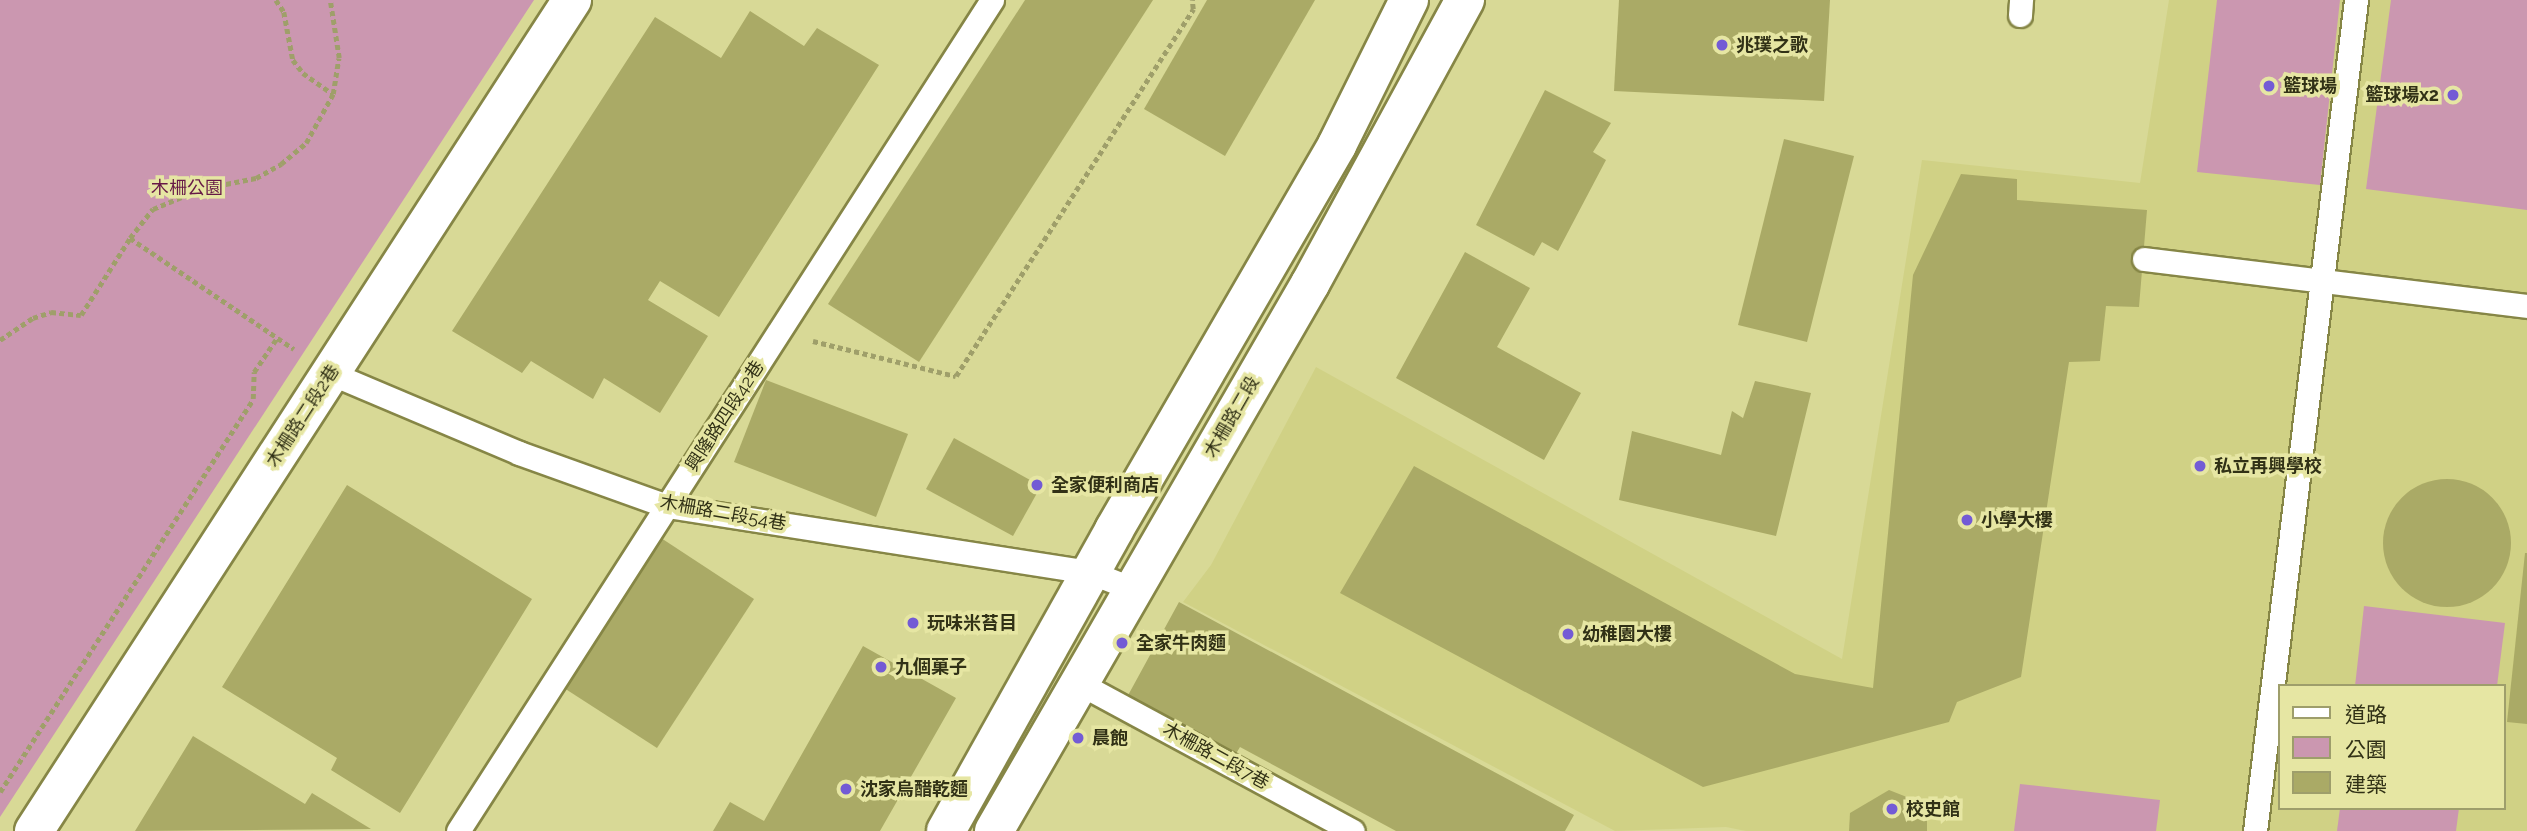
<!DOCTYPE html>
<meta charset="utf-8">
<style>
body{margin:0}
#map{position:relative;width:2527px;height:831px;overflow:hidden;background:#d8d996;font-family:Raleway,"Noto Sans TC",sans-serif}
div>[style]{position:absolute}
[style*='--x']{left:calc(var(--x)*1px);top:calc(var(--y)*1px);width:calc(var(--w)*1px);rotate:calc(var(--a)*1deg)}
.built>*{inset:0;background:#d0d185}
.green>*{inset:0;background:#cb97b0}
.building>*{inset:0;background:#aa6}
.round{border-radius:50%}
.path>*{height:4.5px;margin-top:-2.25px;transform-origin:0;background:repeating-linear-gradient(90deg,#9f9f6a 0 5px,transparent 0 8.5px)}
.roads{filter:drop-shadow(2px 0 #868646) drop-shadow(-2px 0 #868646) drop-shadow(0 2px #868646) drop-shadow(0 -2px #868646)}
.lane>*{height:23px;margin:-11.5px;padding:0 11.5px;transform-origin:11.5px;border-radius:11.5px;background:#fff}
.street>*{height:38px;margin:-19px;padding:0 19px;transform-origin:19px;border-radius:19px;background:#fff}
.secondary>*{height:38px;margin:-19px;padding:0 19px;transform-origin:19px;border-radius:19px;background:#fff}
.dots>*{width:19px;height:19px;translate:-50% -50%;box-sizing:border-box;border:4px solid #e6e6a3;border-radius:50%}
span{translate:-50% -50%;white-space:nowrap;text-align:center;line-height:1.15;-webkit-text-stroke:7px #e6e6a3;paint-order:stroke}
.poi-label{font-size:18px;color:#313116;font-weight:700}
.left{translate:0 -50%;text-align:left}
.right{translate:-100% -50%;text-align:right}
.park-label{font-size:18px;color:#661947}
.street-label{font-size:18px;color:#313116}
.legend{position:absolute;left:2278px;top:684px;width:228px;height:126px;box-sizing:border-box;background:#e6e6a3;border:2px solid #9e9e6b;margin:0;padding:9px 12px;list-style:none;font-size:21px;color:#313116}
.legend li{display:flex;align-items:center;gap:14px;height:35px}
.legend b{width:35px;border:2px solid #9e9e6b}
</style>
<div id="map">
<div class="built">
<i style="clip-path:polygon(evenodd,2169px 0,2527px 0,2527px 831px,1746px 831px,1726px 827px,1615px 831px,1183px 602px,1211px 565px,1316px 367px,1842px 659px,1922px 160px,2140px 183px,2169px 0,2280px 686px,2504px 686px,2504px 808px,2280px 808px,2280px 686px)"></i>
</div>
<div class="green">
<i style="clip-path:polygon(0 0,534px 0,0 817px)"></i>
<i style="clip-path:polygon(2217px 0,2340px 0,2320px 185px,2197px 172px)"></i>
<i style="clip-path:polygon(2391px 0,2527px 0,2527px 210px,2366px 189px)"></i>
<i style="clip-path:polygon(2364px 606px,2505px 623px,2497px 686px,2355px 686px)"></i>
<i style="clip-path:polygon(2020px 784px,2160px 800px,2156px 831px,2014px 831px)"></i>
<i style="clip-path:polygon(2340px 808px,2459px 808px,2456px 831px,2337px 831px)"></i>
</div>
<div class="building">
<i style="clip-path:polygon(1025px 0,1153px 0,919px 362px,828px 304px)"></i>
<i style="clip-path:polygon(1207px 0,1315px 0,1225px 156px,1144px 109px)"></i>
<i style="clip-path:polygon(1619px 0,1830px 0,1824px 101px,1614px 91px)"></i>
<i style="clip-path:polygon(750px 11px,804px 46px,817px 28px,879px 65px,719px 317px,660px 281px,648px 300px,708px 336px,660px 413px,604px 378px,593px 399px,531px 361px,522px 373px,452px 331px,655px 17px,721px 58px)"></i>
<i style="clip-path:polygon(1545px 90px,1611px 123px,1593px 152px,1606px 160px,1558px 251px,1542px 242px,1534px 256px,1476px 225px)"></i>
<i style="clip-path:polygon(1784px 139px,1854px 156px,1807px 342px,1738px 325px)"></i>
<i style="clip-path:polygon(1961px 174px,2017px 179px,2017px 200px,2147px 210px,2139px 307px,2106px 306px,2100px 361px,2069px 362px,2021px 677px,1957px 702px,1949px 722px,1703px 787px,1340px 593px,1414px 466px,1795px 674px,1873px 688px,1913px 275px)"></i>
<i style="clip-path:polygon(1465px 252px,1530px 288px,1497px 347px,1581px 393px,1544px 460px,1396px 378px)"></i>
<i style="clip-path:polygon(766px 380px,908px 434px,876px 517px,734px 462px)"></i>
<i style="clip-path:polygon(1755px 381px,1811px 393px,1776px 536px,1619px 500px,1632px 431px,1721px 455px,1732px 411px,1743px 418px)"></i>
<i style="clip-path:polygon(954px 438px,1041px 486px,1013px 536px,926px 489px)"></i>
<i class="round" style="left:2383px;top:479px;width:128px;height:128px"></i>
<i style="clip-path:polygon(347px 485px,532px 599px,400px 813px,331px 770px,337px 758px,222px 687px)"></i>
<i style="clip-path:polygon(661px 538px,754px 599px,657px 748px,564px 688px)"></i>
<i style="clip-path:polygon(2525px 553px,2527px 553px,2527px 724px,2507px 722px)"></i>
<i style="clip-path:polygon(1179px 602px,1574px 815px,1565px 831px,1396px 831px,1240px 747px,1234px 757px,1126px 699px)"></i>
<i style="clip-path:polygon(863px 646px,956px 698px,880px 831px,713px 831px,730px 802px,764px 821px)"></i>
<i style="clip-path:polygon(193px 736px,305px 804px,312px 793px,371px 829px,135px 831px)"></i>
<i style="clip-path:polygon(1889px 790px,1927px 805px,1927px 831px,1849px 831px,1850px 813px)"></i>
</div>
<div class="path">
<i style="--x:276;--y:0;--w:14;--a:56"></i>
<i style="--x:284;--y:12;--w:49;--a:79.4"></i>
<i style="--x:293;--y:60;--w:16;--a:52"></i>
<i style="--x:303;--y:73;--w:37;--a:35"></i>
<i style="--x:130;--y:238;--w:198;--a:34.1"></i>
<i style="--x:0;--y:340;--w:40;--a:-34"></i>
<i style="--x:33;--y:318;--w:19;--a:-18"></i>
<i style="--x:51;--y:312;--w:30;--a:6"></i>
<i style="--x:81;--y:315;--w:91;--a:-57.5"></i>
<i style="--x:130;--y:238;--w:37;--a:-52"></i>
<i style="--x:153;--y:209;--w:52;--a:-22.6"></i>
<i style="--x:201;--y:189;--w:56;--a:-11.3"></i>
<i style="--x:256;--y:178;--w:29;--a:-29"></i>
<i style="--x:281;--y:164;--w:33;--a:-40"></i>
<i style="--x:306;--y:143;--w:56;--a:-61.1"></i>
<i style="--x:333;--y:94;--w:36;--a:-81"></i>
<i style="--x:339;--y:58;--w:59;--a:-98.8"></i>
<i style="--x:813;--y:341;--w:147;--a:13.8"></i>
<i style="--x:956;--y:376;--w:437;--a:-57.1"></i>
<i style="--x:1193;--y:9;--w:9;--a:-96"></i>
<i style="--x:0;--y:792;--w:467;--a:-57.2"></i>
<i style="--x:253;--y:399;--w:27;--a:-88"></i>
<i style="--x:254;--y:372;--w:41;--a:-55.9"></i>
</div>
<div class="roads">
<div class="lane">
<i style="--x:2020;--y:15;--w:15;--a:-86"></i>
<i style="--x:2144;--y:259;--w:386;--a:7"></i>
<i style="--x:330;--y:373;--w:205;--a:22.9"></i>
<i style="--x:519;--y:453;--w:157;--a:19.7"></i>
<i style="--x:667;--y:506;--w:428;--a:8.9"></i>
<i style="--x:1090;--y:572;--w:46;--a:21.6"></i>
<i style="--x:1079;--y:683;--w:311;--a:28.4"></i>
<i style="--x:458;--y:831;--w:988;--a:-57.28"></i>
<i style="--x:2255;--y:831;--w:837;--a:-83.07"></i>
</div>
<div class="street">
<i style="--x:34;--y:831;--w:990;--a:-57.08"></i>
</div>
<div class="secondary">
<i style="--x:946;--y:831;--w:345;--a:-60.8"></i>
<i style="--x:1114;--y:530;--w:445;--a:-59.9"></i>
<i style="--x:1337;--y:145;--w:162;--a:-63.6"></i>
<i style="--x:994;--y:831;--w:632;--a:-59.99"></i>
<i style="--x:1310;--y:284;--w:324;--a:-61.4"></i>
</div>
</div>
<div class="dots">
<i style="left:1722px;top:45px;background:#735bd5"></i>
<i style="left:2269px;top:86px;background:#735bd5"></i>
<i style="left:2453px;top:95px;background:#735bd5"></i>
<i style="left:2200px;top:466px;background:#735bd5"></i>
<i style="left:1037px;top:485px;background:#735bd5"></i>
<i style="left:1967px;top:520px;background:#735bd5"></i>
<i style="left:913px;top:623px;background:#735bd5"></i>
<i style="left:1568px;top:634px;background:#735bd5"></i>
<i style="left:1122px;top:643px;background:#735bd5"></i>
<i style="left:881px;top:667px;background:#735bd5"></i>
<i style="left:1078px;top:738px;background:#735bd5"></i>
<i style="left:846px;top:789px;background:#735bd5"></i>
<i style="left:1892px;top:809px;background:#735bd5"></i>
</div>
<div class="poi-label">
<span class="left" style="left:1736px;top:45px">兆璞之歌</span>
<span class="left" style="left:2283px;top:86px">籃球場</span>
<span class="right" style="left:2439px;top:95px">籃球場x2</span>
<span class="left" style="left:2214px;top:466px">私立再興學校</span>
<span class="left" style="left:1051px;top:485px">全家便利商店</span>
<span class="left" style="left:1981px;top:520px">小學大樓</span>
<span class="left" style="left:927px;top:623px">玩味米苔目</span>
<span class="left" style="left:1582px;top:634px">幼稚園大樓</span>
<span class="left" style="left:1136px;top:643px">全家牛肉麵</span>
<span class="left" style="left:895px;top:667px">九個菓子</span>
<span class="left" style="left:1092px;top:738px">晨飽</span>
<span class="left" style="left:860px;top:789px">沈家烏醋乾麵</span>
<span class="left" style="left:1906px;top:809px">校史館</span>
</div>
<div class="park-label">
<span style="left:187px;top:188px">木柵公園</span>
</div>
<div class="street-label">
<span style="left:303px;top:416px;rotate:-57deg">木柵路二段2巷</span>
<span style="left:725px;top:416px;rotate:-57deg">興隆路四段42巷</span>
<span style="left:1232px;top:417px;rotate:-60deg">木柵路二段</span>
<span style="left:723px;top:513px;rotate:10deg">木柵路二段54巷</span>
<span style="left:1216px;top:756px;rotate:29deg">木柵路二段7巷</span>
</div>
<ul class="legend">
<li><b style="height:9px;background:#fff"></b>道路</li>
<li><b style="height:19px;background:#cb97b0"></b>公園</li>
<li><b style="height:19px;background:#aa6"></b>建築</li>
</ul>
</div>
